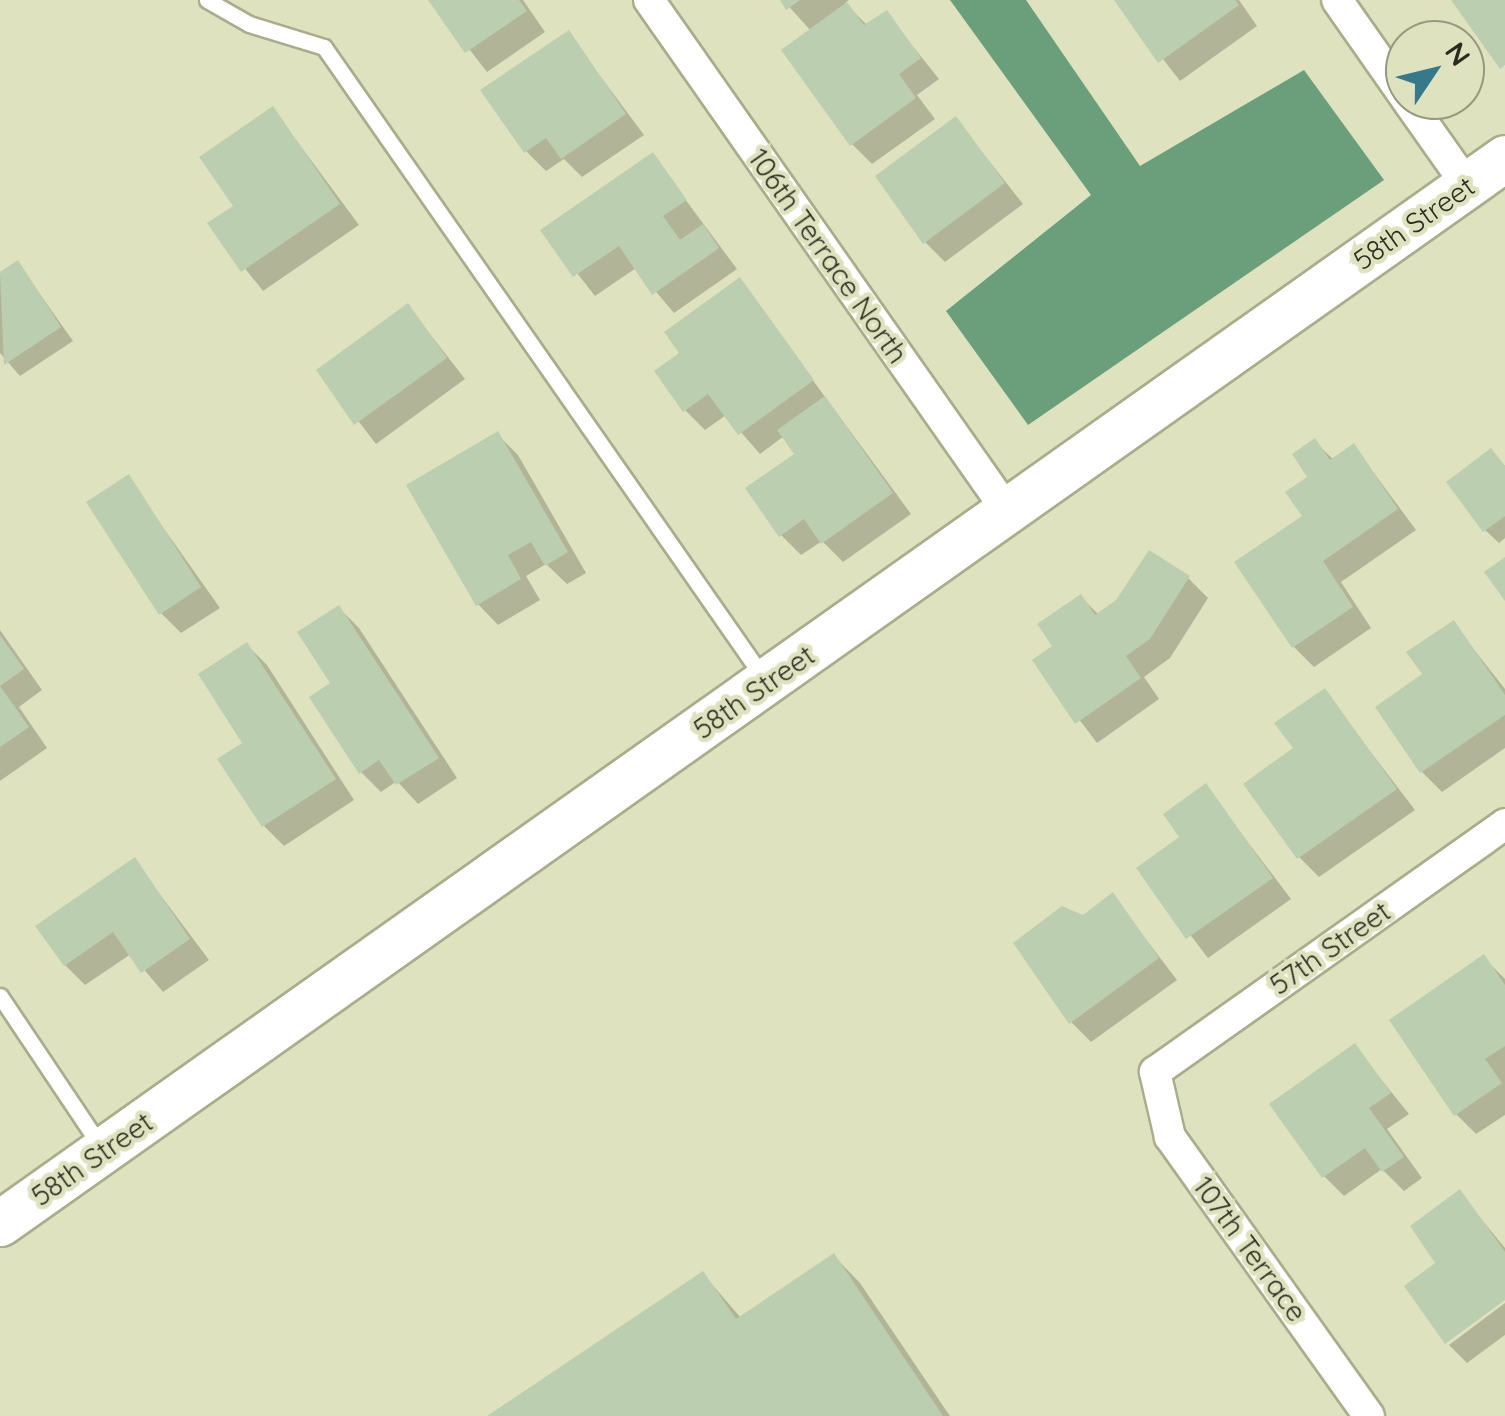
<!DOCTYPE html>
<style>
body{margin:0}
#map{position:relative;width:1505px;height:1416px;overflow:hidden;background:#dfe2bf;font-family:Quicksand,sans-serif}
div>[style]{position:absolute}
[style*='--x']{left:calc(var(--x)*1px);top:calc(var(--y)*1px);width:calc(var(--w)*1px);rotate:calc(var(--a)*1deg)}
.water>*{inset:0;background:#6b9f7b}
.shadow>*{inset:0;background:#0003}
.building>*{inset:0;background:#bcceb0}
.roads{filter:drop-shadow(2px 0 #aaac8b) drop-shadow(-2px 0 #aaac8b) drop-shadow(0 2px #aaac8b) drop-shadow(0 -2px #aaac8b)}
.lane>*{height:15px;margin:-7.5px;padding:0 7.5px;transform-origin:7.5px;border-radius:7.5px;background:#fff}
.street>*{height:30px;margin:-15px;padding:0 15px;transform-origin:15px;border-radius:15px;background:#fff}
.secondary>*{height:45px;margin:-22.5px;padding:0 22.5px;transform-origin:22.5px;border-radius:22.5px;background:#fff}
span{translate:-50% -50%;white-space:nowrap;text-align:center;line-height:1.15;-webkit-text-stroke:9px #dfe2bf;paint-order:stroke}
.street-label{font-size:28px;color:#2b2c1f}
.north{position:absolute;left:1385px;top:20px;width:100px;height:100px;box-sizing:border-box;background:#dfe2bf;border:2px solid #97997f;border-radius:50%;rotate:55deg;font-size:28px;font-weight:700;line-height:40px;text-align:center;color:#2b2c1f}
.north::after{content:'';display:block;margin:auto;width:35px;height:45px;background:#37788a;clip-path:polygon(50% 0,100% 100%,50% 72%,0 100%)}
</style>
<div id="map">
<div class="water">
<i style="clip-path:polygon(950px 0,1026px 0,1140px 166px,1304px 70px,1384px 180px,1028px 425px,946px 311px,1091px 195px)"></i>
</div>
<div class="shadow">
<i style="clip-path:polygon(431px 0,523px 0,545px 32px,487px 72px)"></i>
<i style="clip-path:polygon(783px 0,849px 0,845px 3px,868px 26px,886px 13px,939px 79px,917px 95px,935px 119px,872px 164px,852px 144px,811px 31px)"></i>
<i style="clip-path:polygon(1117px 0,1239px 0,1257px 26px,1180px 81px)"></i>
<i style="clip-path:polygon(568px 33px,644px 135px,582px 177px,564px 159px,546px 171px,526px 151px)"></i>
<i style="clip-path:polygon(273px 109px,359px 225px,263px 291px,210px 224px,236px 207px)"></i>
<i style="clip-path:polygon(956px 119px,1023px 204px,945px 262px,925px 242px)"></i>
<i style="clip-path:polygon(653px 156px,737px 269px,674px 313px,636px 268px,595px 296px,543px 230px)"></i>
<i style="clip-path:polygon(18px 263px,73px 341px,20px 376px,0 353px,0 275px)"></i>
<i style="clip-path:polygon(740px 281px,911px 514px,843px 562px,822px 541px,801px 555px,781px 535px,797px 455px,784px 436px,760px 454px,726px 415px,705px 430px,685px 410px,682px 353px)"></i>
<i style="clip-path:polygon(408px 306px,465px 379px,376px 444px,319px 370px)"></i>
<i style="clip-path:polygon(498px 435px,518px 455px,586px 573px,567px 584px,546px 564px,526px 576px,540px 600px,498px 625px,478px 604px)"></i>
<i style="clip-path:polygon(1314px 441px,1334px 460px,1354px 446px,1416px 530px,1341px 582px,1371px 628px,1314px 667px,1294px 647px)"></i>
<i style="clip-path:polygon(1491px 451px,1505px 466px,1505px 538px,1499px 543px,1485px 530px)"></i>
<i style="clip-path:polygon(128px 478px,220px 608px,181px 633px,161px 613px)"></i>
<i style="clip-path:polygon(1188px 578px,1208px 598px,1170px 658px,1144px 677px,1159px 699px,1097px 743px,1035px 661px,1055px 646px,1081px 597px,1099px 615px)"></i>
<i style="clip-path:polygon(339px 608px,359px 628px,457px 778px,418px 804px,397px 781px,381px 792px,361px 772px,334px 684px)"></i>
<i style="clip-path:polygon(1453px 623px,1505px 689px,1505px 748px,1442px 792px,1422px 772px,1425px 675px)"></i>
<i style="clip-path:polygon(0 630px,42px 690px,19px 707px,47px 748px,0 781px)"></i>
<i style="clip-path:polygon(247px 645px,267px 665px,354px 800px,284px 846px,264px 826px)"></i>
<i style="clip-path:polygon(1324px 691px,1415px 810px,1319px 877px,1299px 857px,1296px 749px)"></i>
<i style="clip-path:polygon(1206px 787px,1291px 899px,1208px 958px,1140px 869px,1183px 838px)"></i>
<i style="clip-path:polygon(135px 861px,209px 960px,163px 992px,131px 954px,85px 985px,65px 965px)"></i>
<i style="clip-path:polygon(1112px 895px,1177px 980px,1091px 1042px,1071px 1022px,1083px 917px)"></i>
<i style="clip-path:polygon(1484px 958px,1505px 979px,1505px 1115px,1476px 1134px,1456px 1114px)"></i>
<i style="clip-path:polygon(1355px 1047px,1409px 1114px,1387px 1129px,1422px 1178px,1404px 1191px,1382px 1169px,1344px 1196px,1324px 1176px)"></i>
<i style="clip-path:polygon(1459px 1192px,1505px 1248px,1505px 1297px,1439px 1263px)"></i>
<i style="clip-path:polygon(834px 1256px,860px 1283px,950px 1416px,491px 1416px,703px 1274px,741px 1318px)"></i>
<i style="clip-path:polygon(1505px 1303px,1505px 1335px,1467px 1363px,1449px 1345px)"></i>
</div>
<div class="building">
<i style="clip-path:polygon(428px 0,519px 0,527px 11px,465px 53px)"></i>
<i style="clip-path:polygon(780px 0,800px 0,786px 10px)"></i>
<i style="clip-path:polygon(1114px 0,1235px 0,1239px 5px,1158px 63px)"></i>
<i style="clip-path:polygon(1451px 0,1505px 0,1505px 65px,1500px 69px)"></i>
<i style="clip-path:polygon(847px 2px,864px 25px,887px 10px,921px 58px,899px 74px,916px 98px,850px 146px,781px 50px)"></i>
<i style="clip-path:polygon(569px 30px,626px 114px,561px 159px,546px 138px,524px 153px,480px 90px)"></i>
<i style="clip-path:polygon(273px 106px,340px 204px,241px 272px,207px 223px,233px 206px,199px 157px)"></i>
<i style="clip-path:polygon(956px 116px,1005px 183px,923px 244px,875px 176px)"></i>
<i style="clip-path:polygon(653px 152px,687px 200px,663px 216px,680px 240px,703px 224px,719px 248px,652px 295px,619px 246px,573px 277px,540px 230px)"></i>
<i style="clip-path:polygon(18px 260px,61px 327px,4px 365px,0 272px)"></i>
<i style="clip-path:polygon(740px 277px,814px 380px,738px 435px,708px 394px,683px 412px,654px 371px,679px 353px,664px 332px)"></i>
<i style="clip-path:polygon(408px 303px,447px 358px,354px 425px,316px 370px)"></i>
<i style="clip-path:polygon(825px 396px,893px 493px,821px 544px,804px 519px,779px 537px,745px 488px,794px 454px,777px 430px)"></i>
<i style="clip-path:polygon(498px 431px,568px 552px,545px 566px,531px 542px,508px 555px,521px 579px,476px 606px,406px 485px)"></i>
<i style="clip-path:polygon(1315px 438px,1330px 460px,1354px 443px,1398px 509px,1323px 561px,1353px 607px,1292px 648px,1234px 562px,1302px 516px,1285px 492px,1307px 477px,1292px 454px)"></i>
<i style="clip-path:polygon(1491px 448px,1505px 466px,1505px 516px,1483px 532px,1446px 482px)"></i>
<i style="clip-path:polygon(129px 474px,201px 587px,159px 615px,86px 502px)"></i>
<i style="clip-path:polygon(1149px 550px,1190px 576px,1150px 639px,1126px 656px,1141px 678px,1075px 724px,1032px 660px,1052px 646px,1037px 624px,1081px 594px,1095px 615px,1116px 600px)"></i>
<i style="clip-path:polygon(1505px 557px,1505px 601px,1484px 572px)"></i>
<i style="clip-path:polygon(339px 605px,439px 758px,396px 785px,379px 760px,359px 774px,309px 697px,330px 683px,297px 632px)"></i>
<i style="clip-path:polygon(1454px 620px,1505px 695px,1505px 715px,1420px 773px,1375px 707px,1422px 674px,1406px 652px)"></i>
<i style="clip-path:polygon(0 635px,24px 669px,0 686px,29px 727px,0 747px)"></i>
<i style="clip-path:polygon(247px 642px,336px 779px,262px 827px,217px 759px,242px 743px,198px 674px)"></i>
<i style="clip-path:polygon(1325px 688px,1397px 789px,1297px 859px,1243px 784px,1293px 748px,1274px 723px)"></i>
<i style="clip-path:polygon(1206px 783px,1273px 878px,1186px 939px,1136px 868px,1179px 837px,1163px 814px)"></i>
<i style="clip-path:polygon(135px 857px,190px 939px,141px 973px,113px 932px,64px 966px,35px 926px)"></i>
<i style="clip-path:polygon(1113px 892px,1159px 958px,1069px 1024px,1013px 943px,1062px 906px,1083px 915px)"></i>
<i style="clip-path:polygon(1484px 954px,1505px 985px,1505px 1046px,1485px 1059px,1502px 1083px,1454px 1116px,1389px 1020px)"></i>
<i style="clip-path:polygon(1355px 1043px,1391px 1093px,1369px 1108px,1404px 1157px,1382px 1172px,1365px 1148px,1322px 1178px,1269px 1104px)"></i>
<i style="clip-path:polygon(1460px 1189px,1505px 1252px,1505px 1300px,1445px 1344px,1404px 1286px,1435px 1263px,1410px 1226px)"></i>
<i style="clip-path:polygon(834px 1253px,943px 1416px,487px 1416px,703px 1271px,736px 1319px)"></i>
</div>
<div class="roads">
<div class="lane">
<i style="--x:207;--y:0;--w:48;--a:29.7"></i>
<i style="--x:249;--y:24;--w:78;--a:17"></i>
<i style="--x:324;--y:47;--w:771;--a:55.14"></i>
<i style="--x:0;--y:996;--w:182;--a:56.2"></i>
</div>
<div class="street">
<i style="--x:649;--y:0;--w:625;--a:54.96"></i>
<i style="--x:1337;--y:0;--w:118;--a:55"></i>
<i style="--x:1407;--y:100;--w:104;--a:54.8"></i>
<i style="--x:1369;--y:1416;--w:343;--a:-125.5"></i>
<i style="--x:1170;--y:1137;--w:67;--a:-103"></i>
<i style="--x:1155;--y:1072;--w:429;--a:-35.3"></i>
</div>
<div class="secondary">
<i style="--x:0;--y:1223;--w:1844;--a:-35.28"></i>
</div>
</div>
<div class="street-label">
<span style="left:1414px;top:223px;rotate:-35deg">58th Street</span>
<span style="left:828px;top:256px;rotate:55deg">106th Terrace North</span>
<span style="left:754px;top:692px;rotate:-35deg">58th Street</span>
<span style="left:1330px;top:948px;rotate:-35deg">57th Street</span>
<span style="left:92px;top:1159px;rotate:-35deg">58th Street</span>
<span style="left:1250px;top:1249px;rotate:54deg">107th Terrace</span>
</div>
<div class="north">N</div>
</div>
